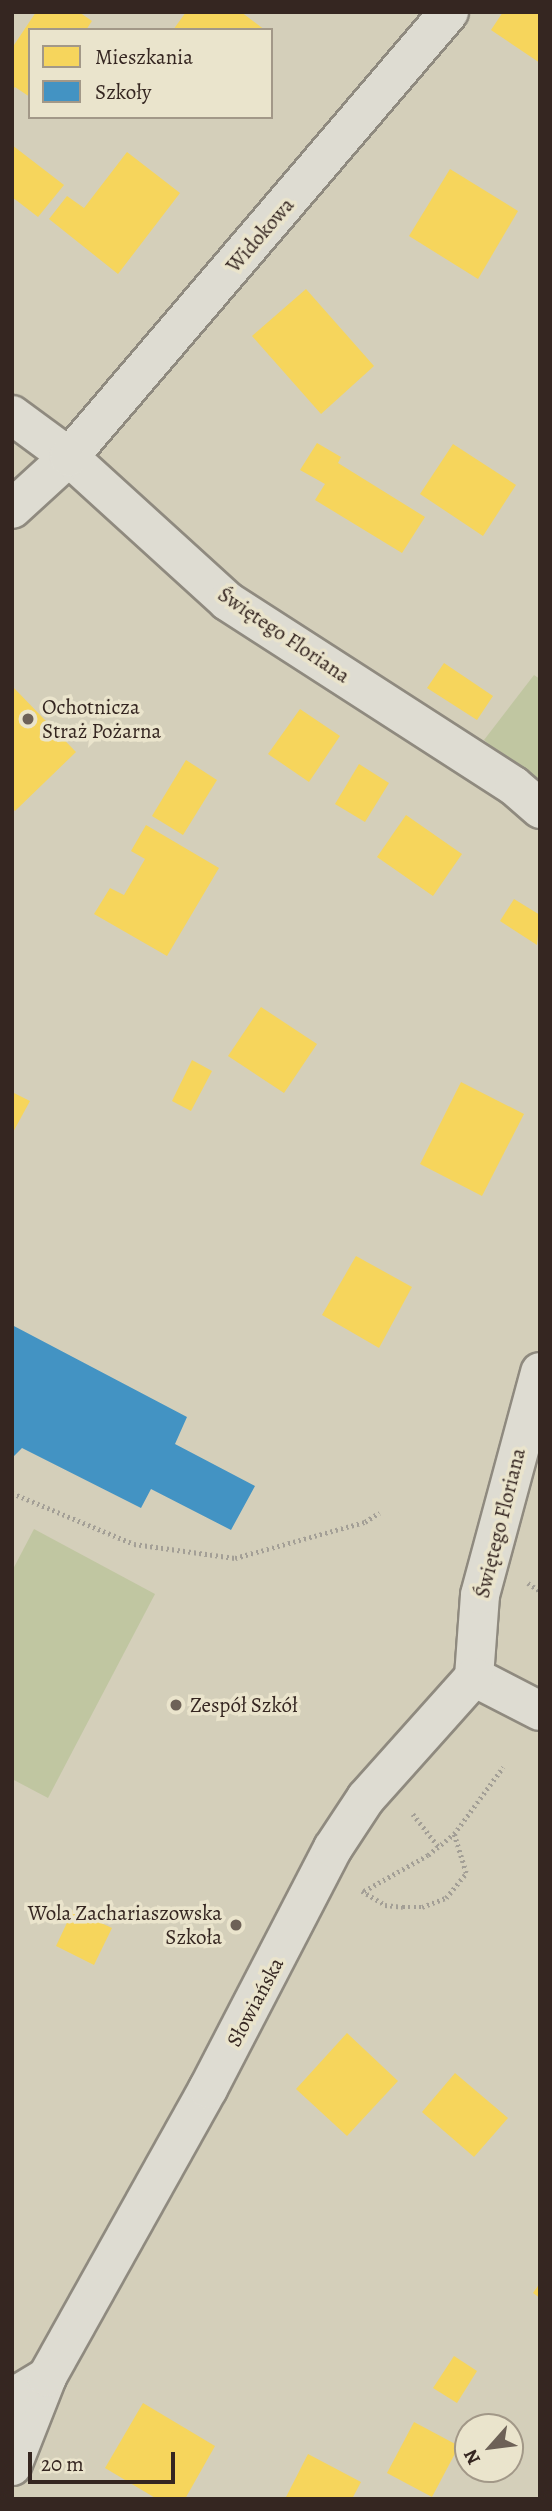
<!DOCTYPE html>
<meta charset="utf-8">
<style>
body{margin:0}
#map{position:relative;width:552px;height:2511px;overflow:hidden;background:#d4cfba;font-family:Alegreya,serif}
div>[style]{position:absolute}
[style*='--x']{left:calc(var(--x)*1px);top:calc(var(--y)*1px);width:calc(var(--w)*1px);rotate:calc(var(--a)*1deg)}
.green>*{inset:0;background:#c0c6a1}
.homes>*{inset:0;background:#f6d55c}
.schools>*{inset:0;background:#4393c3}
.path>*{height:4.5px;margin-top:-2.25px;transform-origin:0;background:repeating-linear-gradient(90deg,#a39f96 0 2px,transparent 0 5.5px)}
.roads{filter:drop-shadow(2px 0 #8f8a7f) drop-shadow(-2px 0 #8f8a7f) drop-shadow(0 2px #8f8a7f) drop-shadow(0 -2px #8f8a7f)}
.minor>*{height:38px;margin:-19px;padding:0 19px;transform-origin:19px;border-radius:19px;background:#dedcd2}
.tertiary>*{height:38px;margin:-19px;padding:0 19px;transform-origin:19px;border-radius:19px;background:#dedcd2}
.dots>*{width:19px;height:19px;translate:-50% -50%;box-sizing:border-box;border:4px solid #eae4cc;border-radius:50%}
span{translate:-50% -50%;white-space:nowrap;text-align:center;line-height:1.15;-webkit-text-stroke:7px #eae4cc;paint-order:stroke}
.street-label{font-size:21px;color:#352621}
.poi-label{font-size:21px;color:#352621}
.left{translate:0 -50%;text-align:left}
.right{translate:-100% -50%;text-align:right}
.frame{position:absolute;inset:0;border:14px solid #352621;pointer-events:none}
.legend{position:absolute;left:28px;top:28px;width:245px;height:91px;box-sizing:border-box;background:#eae4cc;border:2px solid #a29888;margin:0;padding:9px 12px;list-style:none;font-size:21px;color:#352621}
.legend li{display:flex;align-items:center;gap:14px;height:35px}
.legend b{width:35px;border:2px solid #a29888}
.north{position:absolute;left:454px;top:2413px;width:70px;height:70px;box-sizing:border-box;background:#eae4cc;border:2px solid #a29888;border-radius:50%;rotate:242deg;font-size:19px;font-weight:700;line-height:28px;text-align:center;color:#352621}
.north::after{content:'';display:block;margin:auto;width:24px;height:32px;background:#6d6157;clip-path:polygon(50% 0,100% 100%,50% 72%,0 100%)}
.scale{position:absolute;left:28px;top:2452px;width:147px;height:32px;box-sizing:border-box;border:4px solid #352621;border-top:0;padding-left:9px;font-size:21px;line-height:24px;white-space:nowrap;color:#352621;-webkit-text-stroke:5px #eae4cc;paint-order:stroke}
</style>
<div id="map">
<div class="green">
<i style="clip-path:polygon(534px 675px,540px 679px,540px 786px,484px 740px)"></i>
<i style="clip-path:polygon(34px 1529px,155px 1594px,48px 1798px,12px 1779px,12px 1571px)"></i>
</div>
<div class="homes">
<i style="clip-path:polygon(36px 12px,79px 12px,92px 21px,86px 30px,30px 30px,30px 97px,15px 87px,12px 90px,12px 48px)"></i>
<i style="clip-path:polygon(186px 12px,241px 12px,265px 30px,173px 30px)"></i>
<i style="clip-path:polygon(503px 12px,540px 12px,540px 63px,491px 30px)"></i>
<i style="clip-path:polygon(12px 145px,64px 185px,38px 217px,12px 197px)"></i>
<i style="clip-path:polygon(127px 152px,180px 193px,118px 274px,49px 219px,67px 196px,84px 208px)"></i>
<i style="clip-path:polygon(450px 169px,518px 211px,478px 279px,409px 236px)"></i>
<i style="clip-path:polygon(306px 289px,374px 366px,321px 414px,252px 336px)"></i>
<i style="clip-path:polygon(317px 443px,341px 457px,338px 463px,425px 517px,402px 553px,315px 500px,325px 484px,300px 470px)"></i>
<i style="clip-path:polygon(453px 444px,516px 485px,483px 536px,420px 494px)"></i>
<i style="clip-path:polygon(444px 663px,493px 696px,477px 720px,427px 688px)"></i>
<i style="clip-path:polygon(12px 686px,76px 752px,15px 811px,12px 808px)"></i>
<i style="clip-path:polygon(300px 709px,340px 736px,309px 782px,268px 754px)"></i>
<i style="clip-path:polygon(186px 760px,217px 780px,183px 835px,152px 816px)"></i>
<i style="clip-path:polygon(359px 764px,389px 783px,365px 822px,335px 804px)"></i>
<i style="clip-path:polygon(406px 815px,462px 854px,433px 896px,377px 857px)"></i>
<i style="clip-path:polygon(146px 825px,219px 868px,167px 956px,94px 914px,110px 888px,124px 895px,145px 859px,131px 851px)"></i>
<i style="clip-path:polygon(514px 899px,540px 915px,537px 945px,500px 921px)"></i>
<i style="clip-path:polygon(261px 1007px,317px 1044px,284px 1093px,228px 1056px)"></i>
<i style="clip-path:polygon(192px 1060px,212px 1071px,191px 1111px,172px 1101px)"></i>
<i style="clip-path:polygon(461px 1082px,524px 1114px,482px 1196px,420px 1164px)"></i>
<i style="clip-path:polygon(12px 1092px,30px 1101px,12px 1134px)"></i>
<i style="clip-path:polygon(356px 1256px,412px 1287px,379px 1348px,322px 1315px)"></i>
<i style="clip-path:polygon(73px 1910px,112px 1928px,94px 1965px,56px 1946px)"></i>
<i style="clip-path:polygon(347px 2033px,398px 2081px,347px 2136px,296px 2089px)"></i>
<i style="clip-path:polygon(455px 2073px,508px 2118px,474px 2157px,422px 2112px)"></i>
<i style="clip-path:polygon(540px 2283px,540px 2298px,533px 2293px)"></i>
<i style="clip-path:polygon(454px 2356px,477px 2371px,457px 2403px,433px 2388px)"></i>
<i style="clip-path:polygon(143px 2403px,215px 2446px,185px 2499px,157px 2499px,105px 2468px)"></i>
<i style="clip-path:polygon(414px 2422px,459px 2446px,432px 2497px,387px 2473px)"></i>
<i style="clip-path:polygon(308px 2454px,361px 2482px,352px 2499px,285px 2499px)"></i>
</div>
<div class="schools">
<i style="clip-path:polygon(12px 1325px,187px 1417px,175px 1444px,255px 1486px,231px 1530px,151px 1489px,141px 1508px,22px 1448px,12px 1458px)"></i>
</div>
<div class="path">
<i style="--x:12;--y:1493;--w:132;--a:22.7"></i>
<i style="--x:134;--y:1544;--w:102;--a:7.9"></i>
<i style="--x:235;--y:1558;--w:135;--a:-15.5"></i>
<i style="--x:365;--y:1522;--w:17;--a:-33"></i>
<i style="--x:528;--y:1583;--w:14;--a:34"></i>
<i style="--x:413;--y:1814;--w:41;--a:52"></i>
<i style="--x:362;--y:1891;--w:27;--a:31"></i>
<i style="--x:385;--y:1905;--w:18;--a:6"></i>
<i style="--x:403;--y:1907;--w:19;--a:0"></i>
<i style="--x:422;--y:1907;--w:26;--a:-21"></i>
<i style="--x:446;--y:1898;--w:32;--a:-51"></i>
<i style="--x:466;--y:1873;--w:41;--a:-107.1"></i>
<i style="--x:364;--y:1891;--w:73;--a:-29.4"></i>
<i style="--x:428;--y:1855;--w:33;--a:-39"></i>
<i style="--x:454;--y:1834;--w:83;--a:-53.8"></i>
</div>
<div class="roads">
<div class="minor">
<i style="--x:12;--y:415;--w:71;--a:36.4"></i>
<i style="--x:69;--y:457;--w:214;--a:42.3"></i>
<i style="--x:227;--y:601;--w:341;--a:32.8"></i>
<i style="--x:514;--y:786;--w:35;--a:41"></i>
<i style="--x:12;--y:509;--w:77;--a:-42.4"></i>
<i style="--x:69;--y:457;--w:585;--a:-49.5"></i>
<i style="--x:12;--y:2466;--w:96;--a:-68.5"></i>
</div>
<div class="tertiary">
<i style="--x:474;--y:1677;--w:82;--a:-85.8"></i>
<i style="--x:480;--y:1595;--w:231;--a:-74.9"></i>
<i style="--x:474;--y:1677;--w:74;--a:27.3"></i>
<i style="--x:12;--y:2398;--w:41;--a:-31"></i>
<i style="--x:47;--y:2377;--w:330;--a:-60.8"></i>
<i style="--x:208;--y:2089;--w:271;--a:-62.6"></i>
<i style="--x:333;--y:1848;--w:60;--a:-56.6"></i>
<i style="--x:366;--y:1798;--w:162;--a:-48.2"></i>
</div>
</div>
<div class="dots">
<i style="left:28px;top:719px;background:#6d6157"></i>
<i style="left:176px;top:1705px;background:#6d6157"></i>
<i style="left:236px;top:1925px;background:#6d6157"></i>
</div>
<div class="street-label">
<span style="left:260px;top:235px;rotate:-49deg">Widokowa</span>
<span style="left:284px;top:635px;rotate:34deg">Świętego Floriana</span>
<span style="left:500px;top:1523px;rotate:-76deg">Świętego Floriana</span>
<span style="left:255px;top:2002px;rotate:-62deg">Słowiańska</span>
</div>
<div class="poi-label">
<span class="left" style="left:42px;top:719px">Ochotnicza<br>Straż Pożarna</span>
<span class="left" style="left:190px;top:1705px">Zespół Szkół</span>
<span class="right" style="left:222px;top:1925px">Wola Zachariaszowska<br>Szkoła</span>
</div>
<div class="frame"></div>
<ul class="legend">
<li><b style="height:19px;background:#f6d55c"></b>Mieszkania</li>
<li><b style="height:19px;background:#4393c3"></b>Szkoły</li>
</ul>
<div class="north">N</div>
<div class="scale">20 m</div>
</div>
